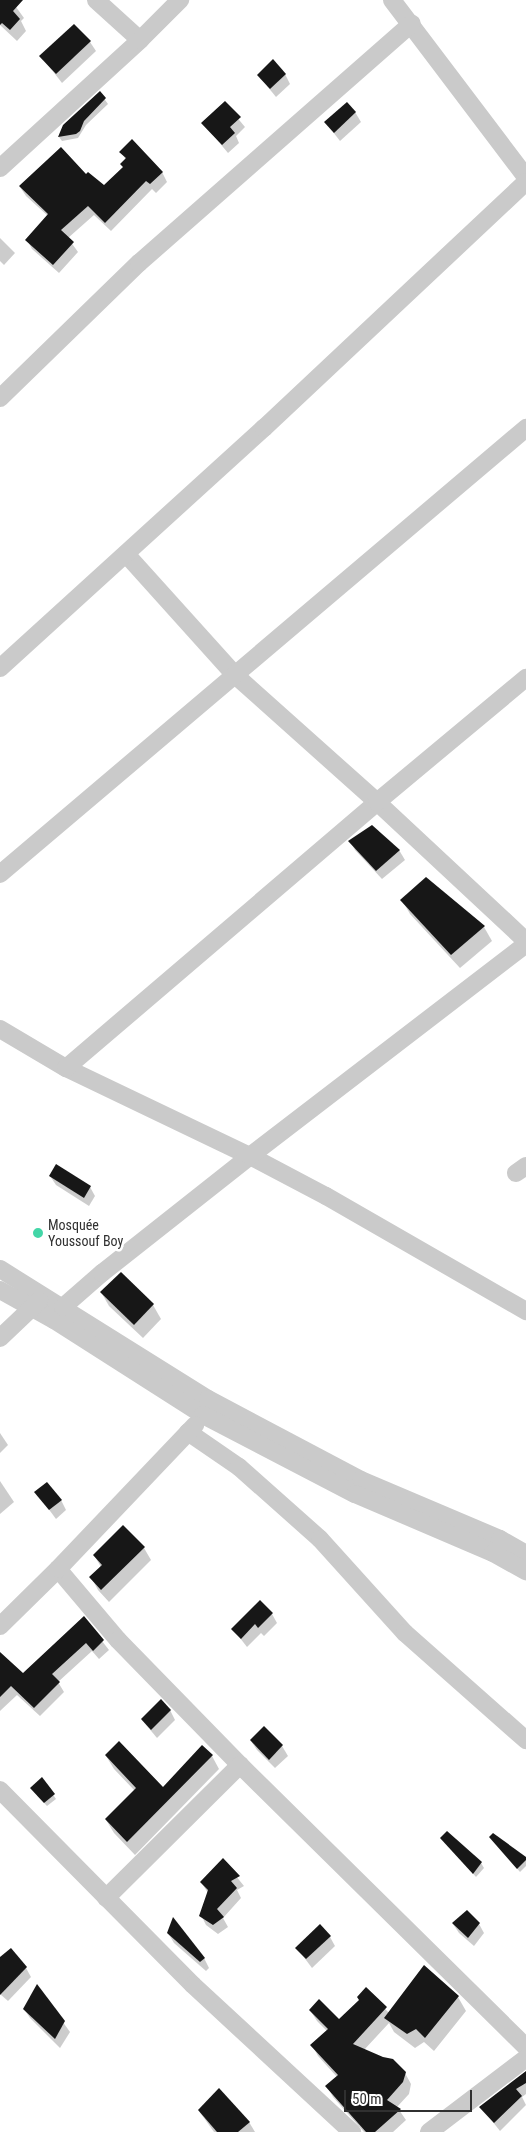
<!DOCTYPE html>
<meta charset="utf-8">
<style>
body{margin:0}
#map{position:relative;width:526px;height:2132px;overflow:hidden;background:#fff;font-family:"Roboto Condensed",sans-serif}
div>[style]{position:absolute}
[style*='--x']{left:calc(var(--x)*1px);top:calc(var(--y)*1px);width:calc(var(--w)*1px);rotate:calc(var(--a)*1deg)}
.shadow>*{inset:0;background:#0003}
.building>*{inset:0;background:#171717}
.minor>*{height:18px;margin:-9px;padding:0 9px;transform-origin:9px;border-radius:9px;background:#cacaca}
.dots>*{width:14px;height:14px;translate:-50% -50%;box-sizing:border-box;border:2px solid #fff;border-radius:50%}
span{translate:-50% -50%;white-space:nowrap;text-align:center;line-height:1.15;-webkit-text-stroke:5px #fff;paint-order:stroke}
.poi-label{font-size:14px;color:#303030}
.left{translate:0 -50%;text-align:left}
.scale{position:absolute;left:344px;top:2090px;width:128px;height:22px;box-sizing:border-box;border:2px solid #303030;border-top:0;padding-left:6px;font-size:15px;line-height:18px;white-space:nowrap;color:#303030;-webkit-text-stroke:4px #fff;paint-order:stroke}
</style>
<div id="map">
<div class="shadow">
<i style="clip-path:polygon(0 0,11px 0,24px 18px,21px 21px,26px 31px,17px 41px,0 25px)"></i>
<i style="clip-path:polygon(74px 26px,90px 42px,96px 51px,62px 83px,41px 56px)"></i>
<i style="clip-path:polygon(285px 74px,290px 84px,276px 97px,258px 75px)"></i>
<i style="clip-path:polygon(100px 93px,108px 104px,86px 125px,78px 138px,62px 141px,59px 137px,64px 126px)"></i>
<i style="clip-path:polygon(225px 103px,245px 127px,236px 136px,239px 143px,228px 153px,203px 123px)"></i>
<i style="clip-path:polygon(355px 112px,361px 122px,340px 141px,326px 123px)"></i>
<i style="clip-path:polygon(121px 152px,162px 172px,167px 182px,156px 193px,152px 189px,111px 231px,94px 215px,68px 238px,78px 252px,59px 273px,32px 249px,27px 240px,48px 216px,26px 196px,20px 187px,86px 175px,104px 187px,124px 168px,126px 160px)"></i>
<i style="clip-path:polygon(0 238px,15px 253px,4px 265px,0 261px)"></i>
<i style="clip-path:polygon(350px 841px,399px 850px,405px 860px,382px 879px,355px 850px)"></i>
<i style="clip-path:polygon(426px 879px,484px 927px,492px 941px,460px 968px,410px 914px,402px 900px)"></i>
<i style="clip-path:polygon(50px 1176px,90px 1187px,95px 1196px,89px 1206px,56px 1185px)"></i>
<i style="clip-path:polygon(101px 1292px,153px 1305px,161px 1319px,143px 1338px,109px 1306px)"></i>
<i style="clip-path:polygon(0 1433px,8px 1445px,0 1453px)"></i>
<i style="clip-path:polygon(0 1481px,14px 1502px,0 1514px)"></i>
<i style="clip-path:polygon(36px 1492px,61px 1500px,66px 1510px,56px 1519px)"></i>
<i style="clip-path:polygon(144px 1548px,151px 1560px,109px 1602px,98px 1590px,91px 1577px,101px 1567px,94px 1555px)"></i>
<i style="clip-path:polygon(272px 1614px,277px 1623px,264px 1636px,261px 1633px,247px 1647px,233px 1629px)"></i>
<i style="clip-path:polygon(84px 1618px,109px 1650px,99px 1659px,92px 1651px,58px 1682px,64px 1692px,40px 1716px,17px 1695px,0 1711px,0 1654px,23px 1675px)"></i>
<i style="clip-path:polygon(170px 1710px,175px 1720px,157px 1738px,142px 1720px)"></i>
<i style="clip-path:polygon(264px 1728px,282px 1746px,288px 1756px,275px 1768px,257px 1750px,251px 1741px)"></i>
<i style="clip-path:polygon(106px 1756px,163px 1788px,212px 1756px,219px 1769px,135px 1855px,114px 1833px,106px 1820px,135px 1791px,114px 1769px)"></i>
<i style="clip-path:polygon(42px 1779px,56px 1799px,47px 1806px,34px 1792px)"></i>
<i style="clip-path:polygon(491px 1837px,526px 1858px,526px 1866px,520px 1872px)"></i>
<i style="clip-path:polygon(445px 1842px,481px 1863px,484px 1868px,476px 1877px)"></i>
<i style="clip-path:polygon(223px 1860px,244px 1886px,237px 1890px,241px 1898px,223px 1918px,228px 1927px,218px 1934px,206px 1925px,201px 1915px,208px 1893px,201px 1882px)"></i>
<i style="clip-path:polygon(453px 1924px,479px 1924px,484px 1933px,474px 1946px,459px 1933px)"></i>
<i style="clip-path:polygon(168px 1933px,204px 1958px,209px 1968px,206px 1971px,174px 1943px)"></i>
<i style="clip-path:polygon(330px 1937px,335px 1946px,312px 1968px,297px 1948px)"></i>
<i style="clip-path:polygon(0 1958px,26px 1968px,31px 1977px,8px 2001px,0 1994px)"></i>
<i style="clip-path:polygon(37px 1986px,70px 2032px,60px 2048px,30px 2018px,24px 2009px)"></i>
<i style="clip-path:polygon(366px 1989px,389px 2013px,458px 1997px,466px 2011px,434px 2051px,424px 2042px,415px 2048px,394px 2032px,389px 2023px,364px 2050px,405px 2073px,411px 2084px,409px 2094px,397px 2107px,406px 2120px,393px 2132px,364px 2132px,333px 2097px,327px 2086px,337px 2077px,318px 2056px,312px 2045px,327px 2031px,317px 2021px,310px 2010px,339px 2020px,360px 2001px)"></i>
<i style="clip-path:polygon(526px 2076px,526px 2094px,522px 2097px,526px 2105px,500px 2131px,481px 2107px)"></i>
<i style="clip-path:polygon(199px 2111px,249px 2122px,255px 2132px,214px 2132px)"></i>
</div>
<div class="building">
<i style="clip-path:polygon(0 0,23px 0,13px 11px,20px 19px,10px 30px,2px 23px,0 25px)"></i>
<i style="clip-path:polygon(74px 24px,91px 41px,56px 74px,39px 56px)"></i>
<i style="clip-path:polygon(273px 59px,286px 74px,270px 89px,257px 75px)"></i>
<i style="clip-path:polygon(100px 91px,106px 98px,84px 121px,80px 131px,76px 134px,58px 137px,63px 125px)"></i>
<i style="clip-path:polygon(225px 101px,241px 117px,230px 127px,235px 133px,222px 145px,201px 123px)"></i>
<i style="clip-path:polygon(347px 102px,356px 112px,334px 133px,324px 122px)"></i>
<i style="clip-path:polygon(132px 139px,163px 172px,150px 184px,146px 181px,105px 223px,88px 206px,61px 230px,74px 242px,53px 265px,25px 240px,48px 214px,19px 186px,61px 147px,86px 174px,88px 172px,104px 185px,123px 167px,120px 164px,126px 158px,119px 152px)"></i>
<i style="clip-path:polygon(372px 825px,400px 850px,376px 871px,348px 841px)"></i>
<i style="clip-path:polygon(426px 877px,485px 926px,451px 955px,400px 900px)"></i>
<i style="clip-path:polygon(56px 1164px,91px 1186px,84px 1198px,49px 1176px)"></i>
<i style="clip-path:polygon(121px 1272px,154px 1304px,134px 1325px,100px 1292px)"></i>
<i style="clip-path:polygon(47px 1482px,62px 1500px,49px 1510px,34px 1492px)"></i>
<i style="clip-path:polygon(123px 1525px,145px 1547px,101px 1590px,89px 1577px,102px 1565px,93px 1555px)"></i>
<i style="clip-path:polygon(260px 1600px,273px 1613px,258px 1628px,255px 1624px,241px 1639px,231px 1629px)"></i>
<i style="clip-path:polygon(84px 1616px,104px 1640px,93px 1651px,86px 1643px,52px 1674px,60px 1682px,34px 1708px,11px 1686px,0 1697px,0 1652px,23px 1673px)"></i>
<i style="clip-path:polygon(161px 1699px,171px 1710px,151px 1730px,141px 1719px)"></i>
<i style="clip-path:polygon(264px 1726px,283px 1745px,269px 1760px,250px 1740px)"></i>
<i style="clip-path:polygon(119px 1741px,163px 1787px,202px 1745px,213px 1755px,127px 1842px,105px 1819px,136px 1788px,105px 1755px)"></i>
<i style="clip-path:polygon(42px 1777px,55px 1794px,44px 1803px,30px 1788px)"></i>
<i style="clip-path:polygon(447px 1831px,482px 1862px,473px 1874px,440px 1838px)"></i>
<i style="clip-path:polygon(493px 1833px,526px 1857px,526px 1860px,517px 1869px,489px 1837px)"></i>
<i style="clip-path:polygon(223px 1858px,240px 1876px,231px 1881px,237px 1888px,217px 1909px,224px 1917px,213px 1925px,199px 1916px,208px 1890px,200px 1882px)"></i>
<i style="clip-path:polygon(467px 1910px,480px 1923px,468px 1938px,452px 1923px)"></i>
<i style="clip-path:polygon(173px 1917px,205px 1958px,200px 1962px,167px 1933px)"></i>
<i style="clip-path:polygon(320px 1924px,331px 1936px,306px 1959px,295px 1948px)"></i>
<i style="clip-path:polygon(11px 1948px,27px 1967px,0 1995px,0 1957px)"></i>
<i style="clip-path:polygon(424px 1965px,459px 1996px,425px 2038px,416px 2029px,407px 2034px,384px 2018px)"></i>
<i style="clip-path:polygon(37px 1984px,65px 2021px,55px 2039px,23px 2009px)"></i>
<i style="clip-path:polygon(366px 1987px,387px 2007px,353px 2044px,383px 2057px,393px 2059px,406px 2072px,403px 2082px,387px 2100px,401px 2109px,375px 2132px,366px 2132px,325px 2086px,338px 2075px,310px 2045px,328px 2029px,309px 2010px,319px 1999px,339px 2019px,359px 2000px,357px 1997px)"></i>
<i style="clip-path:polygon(526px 2071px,526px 2083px,516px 2089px,522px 2096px,494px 2123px,479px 2107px)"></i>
<i style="clip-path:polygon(219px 2088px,250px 2122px,238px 2132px,217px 2132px,198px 2110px)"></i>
</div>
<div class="minor">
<i style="--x:96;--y:0;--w:59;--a:42.3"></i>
<i style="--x:392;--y:0;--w:222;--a:52.9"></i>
<i style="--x:0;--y:168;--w:190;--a:-42.4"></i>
<i style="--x:140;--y:40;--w:57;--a:-45"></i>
<i style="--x:0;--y:398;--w:194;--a:-44.2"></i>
<i style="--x:139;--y:263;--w:363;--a:-41.3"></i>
<i style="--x:126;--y:554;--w:163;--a:48"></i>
<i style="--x:235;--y:675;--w:191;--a:41.8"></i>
<i style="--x:377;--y:802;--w:204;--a:43"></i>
<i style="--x:0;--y:668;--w:357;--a:-42.3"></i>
<i style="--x:264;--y:428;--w:359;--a:-43.2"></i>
<i style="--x:0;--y:874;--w:690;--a:-40.29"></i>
<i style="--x:0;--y:1029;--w:77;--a:30.6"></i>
<i style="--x:66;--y:1068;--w:204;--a:25.6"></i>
<i style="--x:250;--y:1156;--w:86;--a:27.8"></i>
<i style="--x:326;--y:1196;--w:231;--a:29.9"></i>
<i style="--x:66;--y:1068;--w:409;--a:-40.5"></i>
<i style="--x:377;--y:802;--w:194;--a:-39.8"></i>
<i style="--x:516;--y:1173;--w:12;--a:-35"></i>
<i style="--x:0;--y:1269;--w:245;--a:32"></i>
<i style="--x:208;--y:1399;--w:173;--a:27.9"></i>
<i style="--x:361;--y:1480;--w:151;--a:23"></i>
<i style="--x:500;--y:1539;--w:30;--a:30"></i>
<i style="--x:0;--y:1290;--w:62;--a:29.1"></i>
<i style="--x:54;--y:1320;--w:177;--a:32.5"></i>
<i style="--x:203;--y:1415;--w:171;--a:27.5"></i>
<i style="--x:355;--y:1494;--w:150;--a:23.1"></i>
<i style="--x:493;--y:1553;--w:38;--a:29"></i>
<i style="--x:63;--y:1307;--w:52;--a:-41.1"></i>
<i style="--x:102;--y:1273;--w:189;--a:-38.3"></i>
<i style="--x:250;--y:1156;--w:348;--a:-37.5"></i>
<i style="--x:0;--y:1338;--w:54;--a:-43.5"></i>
<i style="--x:188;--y:1432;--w:62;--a:34.5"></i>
<i style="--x:239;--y:1467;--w:108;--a:41.6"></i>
<i style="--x:320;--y:1539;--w:127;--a:47.9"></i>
<i style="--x:405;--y:1633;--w:162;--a:41.5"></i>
<i style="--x:58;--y:1569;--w:93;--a:49.8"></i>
<i style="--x:118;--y:1640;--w:175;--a:45.7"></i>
<i style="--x:240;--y:1765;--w:402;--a:44.6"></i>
<i style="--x:0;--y:1626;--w:81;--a:-44.5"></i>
<i style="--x:58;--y:1569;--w:199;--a:-46.4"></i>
<i style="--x:0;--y:1790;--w:274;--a:45.3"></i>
<i style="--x:193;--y:1985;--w:217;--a:42.8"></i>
<i style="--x:106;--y:1898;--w:189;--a:-44.8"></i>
<i style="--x:429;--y:2132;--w:122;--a:-37.3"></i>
</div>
<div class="dots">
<i style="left:38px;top:1233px;background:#43d6a7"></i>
</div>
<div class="poi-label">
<span class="left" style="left:48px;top:1233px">Mosquée<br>Youssouf Boy</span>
</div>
<div class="scale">50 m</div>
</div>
